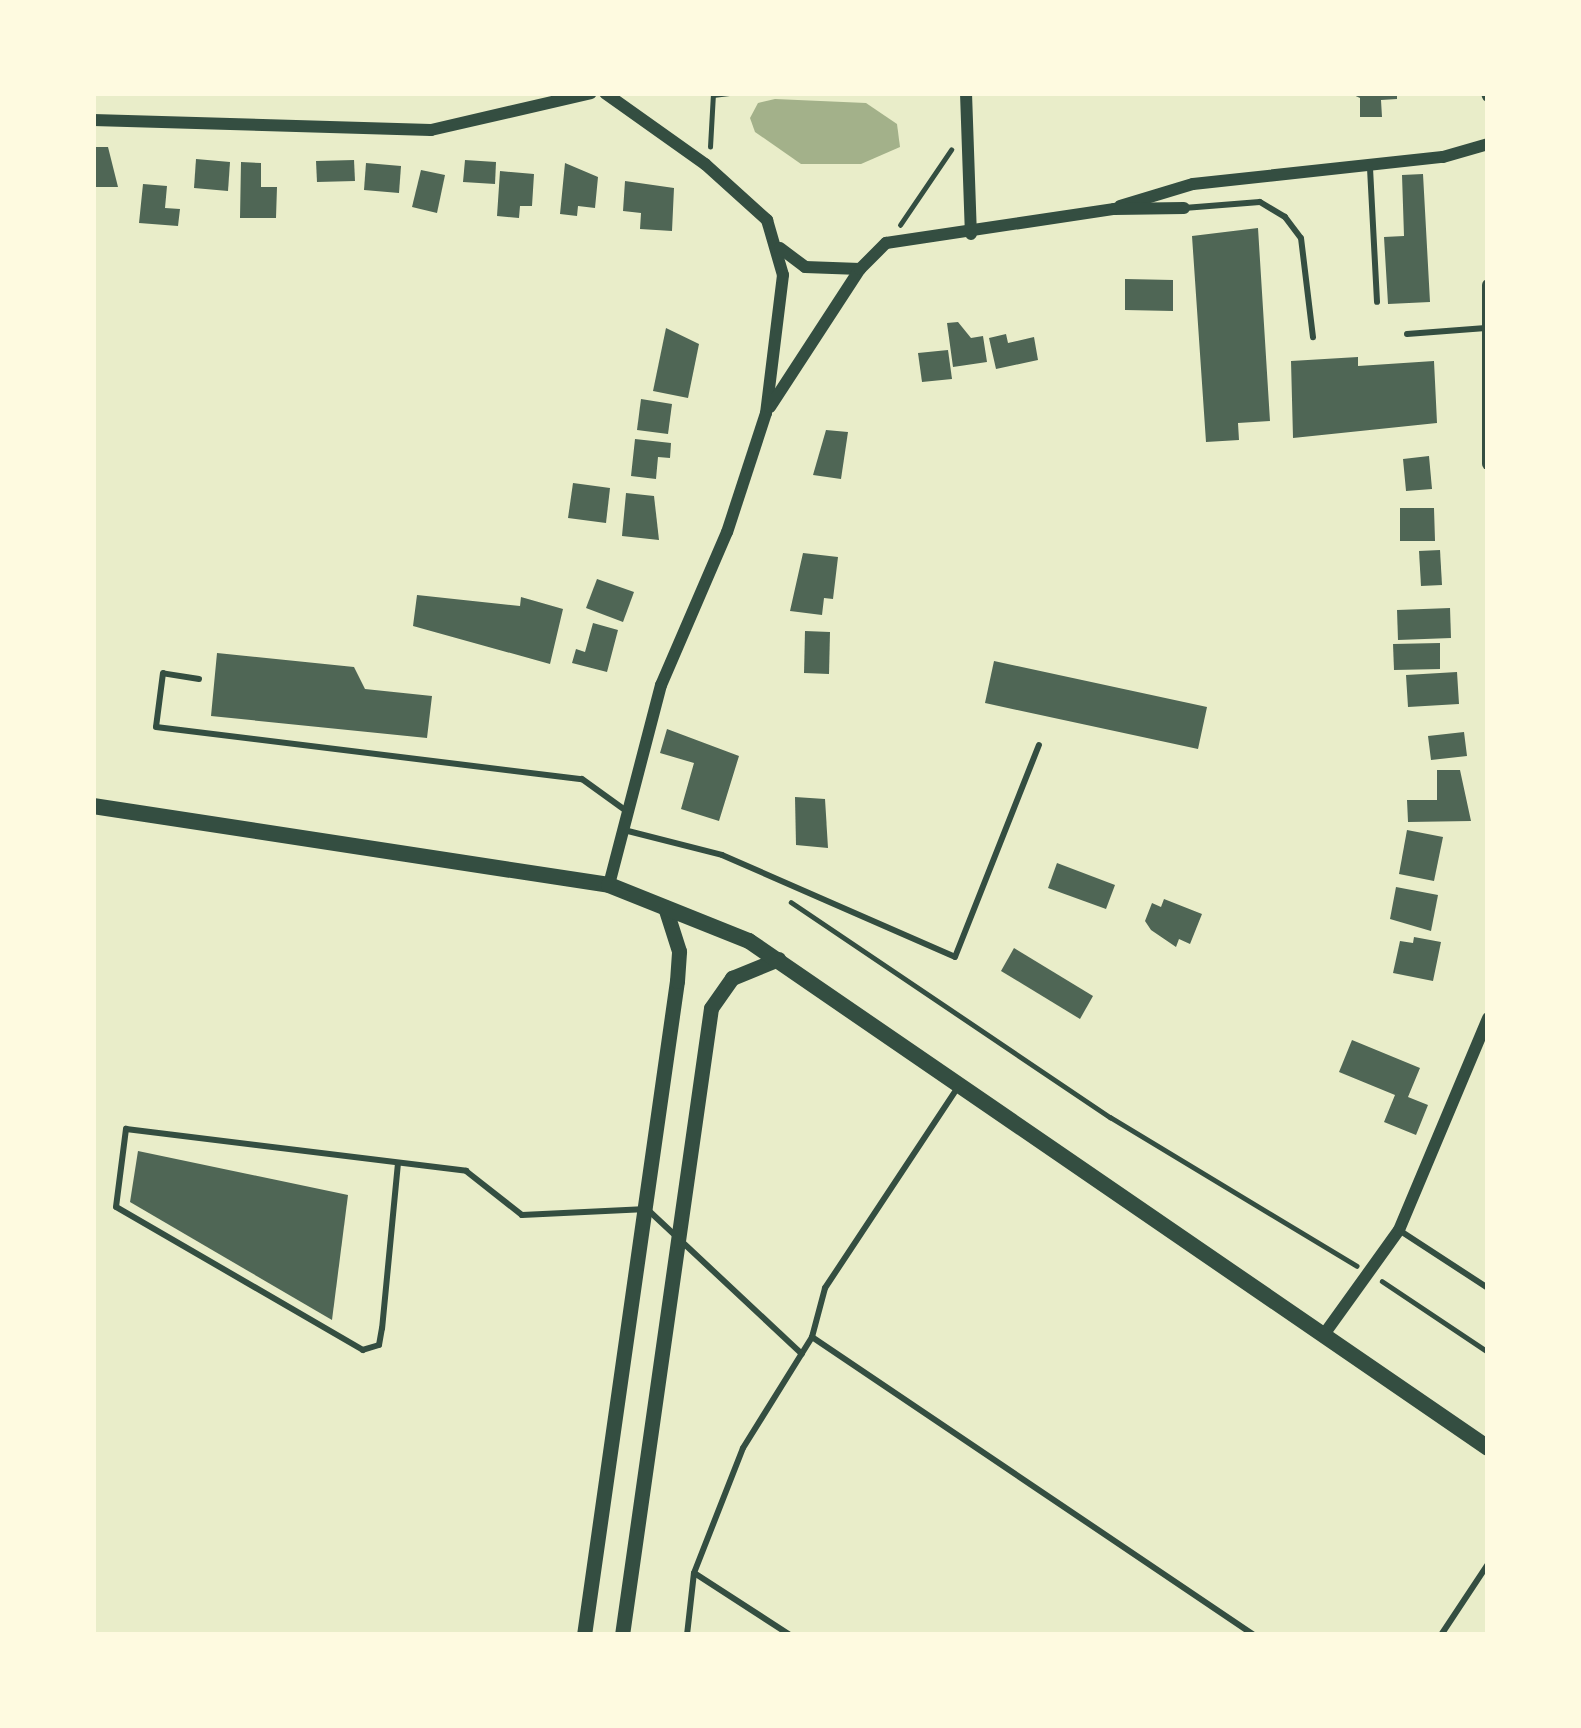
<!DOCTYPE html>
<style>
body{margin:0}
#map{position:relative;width:1581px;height:1728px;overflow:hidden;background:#e9edc9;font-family:"Fira Sans",sans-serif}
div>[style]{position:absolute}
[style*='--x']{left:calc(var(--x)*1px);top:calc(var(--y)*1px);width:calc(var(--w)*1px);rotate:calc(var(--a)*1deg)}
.water>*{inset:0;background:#a3b18a}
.building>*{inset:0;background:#4f6655}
.path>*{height:4.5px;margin:-2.25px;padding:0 2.25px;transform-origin:2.25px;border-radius:2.25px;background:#344e41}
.service>*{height:6px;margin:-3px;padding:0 3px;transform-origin:3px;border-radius:3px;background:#344e41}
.minor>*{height:12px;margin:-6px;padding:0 6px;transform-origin:6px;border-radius:6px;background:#344e41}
.tertiary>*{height:15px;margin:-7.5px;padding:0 7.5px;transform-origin:7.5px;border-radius:7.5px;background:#344e41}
.secondary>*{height:16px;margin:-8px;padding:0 8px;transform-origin:8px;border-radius:8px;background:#344e41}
span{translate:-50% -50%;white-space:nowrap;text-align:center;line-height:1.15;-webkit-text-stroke:9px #fefae0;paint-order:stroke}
.frame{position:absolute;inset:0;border:96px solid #fefae0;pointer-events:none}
</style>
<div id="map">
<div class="water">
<i style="clip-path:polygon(775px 99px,866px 103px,897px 124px,900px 147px,861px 164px,801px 164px,755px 132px,750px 118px,758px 103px)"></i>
</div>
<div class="building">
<i style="clip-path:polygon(1349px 93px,1397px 93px,1397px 99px,1381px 100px,1382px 117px,1360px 117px,1360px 98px)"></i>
<i style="clip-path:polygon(93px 147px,108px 147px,118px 187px,93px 187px)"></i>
<i style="clip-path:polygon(196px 159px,230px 162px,228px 191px,194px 188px)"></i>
<i style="clip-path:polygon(354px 160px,355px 181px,317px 182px,316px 161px)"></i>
<i style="clip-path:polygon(465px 160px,496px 162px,495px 184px,463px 182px)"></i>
<i style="clip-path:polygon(241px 162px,261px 163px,261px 187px,277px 187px,276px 218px,240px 218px)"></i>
<i style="clip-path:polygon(366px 163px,401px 166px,399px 193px,364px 190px)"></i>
<i style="clip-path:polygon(565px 163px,598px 177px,595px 208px,578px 206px,577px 216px,560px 214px)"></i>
<i style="clip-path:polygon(421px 170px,445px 175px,437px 213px,412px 207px)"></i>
<i style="clip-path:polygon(500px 171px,534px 174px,532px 206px,520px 206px,519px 218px,497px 216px)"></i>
<i style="clip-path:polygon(1423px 174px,1430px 302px,1388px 304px,1384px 237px,1404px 236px,1402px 175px)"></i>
<i style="clip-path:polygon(625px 181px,674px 188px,672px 231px,640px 229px,641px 213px,623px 211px)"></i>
<i style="clip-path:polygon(143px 184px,167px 186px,165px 208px,180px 209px,178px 226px,139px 223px)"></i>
<i style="clip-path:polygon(1258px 228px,1270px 421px,1238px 423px,1239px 440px,1206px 442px,1192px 236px)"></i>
<i style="clip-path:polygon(1125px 279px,1173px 280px,1173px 311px,1125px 310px)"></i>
<i style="clip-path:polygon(958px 322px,971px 338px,983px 336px,987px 362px,953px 367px,947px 323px)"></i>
<i style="clip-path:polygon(666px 328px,699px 344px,688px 398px,653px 391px)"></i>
<i style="clip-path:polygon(1006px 334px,1008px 343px,1034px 337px,1038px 360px,996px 369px,989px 338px)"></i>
<i style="clip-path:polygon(948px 350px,952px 379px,922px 382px,918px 353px)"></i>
<i style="clip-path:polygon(1358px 357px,1358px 366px,1434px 361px,1437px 423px,1293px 438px,1291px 361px)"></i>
<i style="clip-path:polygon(641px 399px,672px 404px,668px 434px,637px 430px)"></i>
<i style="clip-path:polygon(826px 430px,848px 432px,841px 479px,813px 475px)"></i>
<i style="clip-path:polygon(635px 439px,671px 443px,670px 458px,658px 457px,656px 479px,631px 476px)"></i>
<i style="clip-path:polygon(1429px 456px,1432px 489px,1406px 491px,1403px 459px)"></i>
<i style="clip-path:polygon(573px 483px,610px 488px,606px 523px,568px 518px)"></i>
<i style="clip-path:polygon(626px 493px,654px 496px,659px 540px,622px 536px)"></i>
<i style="clip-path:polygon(1400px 508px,1434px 508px,1435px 541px,1400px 541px)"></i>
<i style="clip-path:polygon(1440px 550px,1442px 585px,1421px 586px,1419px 551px)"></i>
<i style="clip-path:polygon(803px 553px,838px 557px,833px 599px,824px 598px,822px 615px,790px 611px)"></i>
<i style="clip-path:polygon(597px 579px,634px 592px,623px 622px,586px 608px)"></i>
<i style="clip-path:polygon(417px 595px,520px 606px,521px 597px,563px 609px,550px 664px,413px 626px)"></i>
<i style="clip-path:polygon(1450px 608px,1451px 638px,1398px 640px,1397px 610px)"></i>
<i style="clip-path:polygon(593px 623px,618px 630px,607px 672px,572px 663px,576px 649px,585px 652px)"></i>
<i style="clip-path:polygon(805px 631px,830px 632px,829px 674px,804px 673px)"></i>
<i style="clip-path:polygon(1440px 643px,1440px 669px,1394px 670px,1393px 644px)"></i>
<i style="clip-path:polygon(217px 653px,354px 667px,365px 689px,432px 696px,427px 738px,211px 716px)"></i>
<i style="clip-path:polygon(994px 661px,1207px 707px,1198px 749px,985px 703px)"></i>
<i style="clip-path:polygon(1457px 672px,1459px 704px,1408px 707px,1406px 675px)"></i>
<i style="clip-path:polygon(667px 729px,739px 756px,719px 821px,681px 809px,694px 763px,660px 753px)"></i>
<i style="clip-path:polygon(1464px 732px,1467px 756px,1431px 760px,1428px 736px)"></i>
<i style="clip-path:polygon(1437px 770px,1460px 770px,1471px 821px,1408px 822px,1407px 800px,1437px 800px)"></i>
<i style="clip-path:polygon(795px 797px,825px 799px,828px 848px,796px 845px)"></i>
<i style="clip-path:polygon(1407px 830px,1443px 837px,1434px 881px,1399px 874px)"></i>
<i style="clip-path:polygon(1057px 863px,1115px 885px,1106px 909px,1048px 888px)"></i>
<i style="clip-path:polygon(1396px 887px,1438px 895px,1431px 931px,1390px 919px)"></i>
<i style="clip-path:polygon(1164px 899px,1202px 914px,1190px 944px,1179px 939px,1176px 947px,1151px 930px,1145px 921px,1152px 903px,1161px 907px)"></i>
<i style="clip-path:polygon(1414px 937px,1441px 942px,1433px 981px,1393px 973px,1400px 941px,1413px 943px)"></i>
<i style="clip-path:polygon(1014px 948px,1093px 996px,1080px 1019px,1001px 971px)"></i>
<i style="clip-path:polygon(1352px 1040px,1420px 1068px,1408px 1097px,1428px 1105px,1416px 1135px,1384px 1122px,1395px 1095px,1339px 1072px)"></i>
<i style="clip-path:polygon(138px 1151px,348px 1195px,332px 1320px,130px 1202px)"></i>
</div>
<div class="path">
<i style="--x:713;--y:95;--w:16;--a:-7"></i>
<i style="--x:710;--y:147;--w:54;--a:-86.8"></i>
<i style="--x:900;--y:225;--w:91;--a:-55.8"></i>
<i style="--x:791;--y:902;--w:385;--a:34"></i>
<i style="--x:1110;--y:1117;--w:288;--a:31.1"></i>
<i style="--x:1382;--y:1281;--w:128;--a:33.8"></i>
</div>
<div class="service">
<i style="--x:1370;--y:168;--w:134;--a:87"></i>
<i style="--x:1184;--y:208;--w:76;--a:-4.5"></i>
<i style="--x:1260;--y:202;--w:29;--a:31"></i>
<i style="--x:1285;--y:217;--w:26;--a:53"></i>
<i style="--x:1301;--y:238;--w:100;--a:83.1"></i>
<i style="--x:1407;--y:334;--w:79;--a:-4.3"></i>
<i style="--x:199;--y:679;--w:36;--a:-171"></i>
<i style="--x:163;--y:673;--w:54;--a:97.4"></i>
<i style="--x:156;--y:727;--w:429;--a:7"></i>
<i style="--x:582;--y:779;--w:53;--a:35.8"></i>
<i style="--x:624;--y:830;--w:101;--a:14.3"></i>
<i style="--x:722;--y:855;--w:254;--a:23.6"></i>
<i style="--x:955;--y:957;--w:228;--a:-68.4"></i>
<i style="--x:398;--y:1163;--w:166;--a:95.5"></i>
<i style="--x:382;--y:1328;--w:17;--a:100"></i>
<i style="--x:379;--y:1345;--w:17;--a:163"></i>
<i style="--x:363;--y:1350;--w:285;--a:-149.9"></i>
<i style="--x:116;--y:1207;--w:79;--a:-82.7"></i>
<i style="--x:126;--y:1129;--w:343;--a:7"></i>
<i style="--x:466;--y:1171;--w:71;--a:38.2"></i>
<i style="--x:522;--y:1215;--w:125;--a:-2.7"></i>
<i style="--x:647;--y:1209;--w:212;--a:43.1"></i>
<i style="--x:1402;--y:1232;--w:103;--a:33.1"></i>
<i style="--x:812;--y:1337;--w:533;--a:33.99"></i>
<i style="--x:687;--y:1635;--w:62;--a:-83.6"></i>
<i style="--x:790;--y:1635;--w:114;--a:-147.1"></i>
<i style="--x:694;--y:1573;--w:134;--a:-68.6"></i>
<i style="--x:743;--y:1448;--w:131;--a:-58.1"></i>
<i style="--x:812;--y:1337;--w:51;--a:-75.1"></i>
<i style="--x:825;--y:1288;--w:237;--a:-56.5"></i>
<i style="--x:1441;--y:1635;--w:85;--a:-56.5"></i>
</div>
<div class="minor">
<i style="--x:605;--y:93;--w:123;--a:35.4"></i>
<i style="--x:705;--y:164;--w:84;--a:42.1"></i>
<i style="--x:767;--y:220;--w:57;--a:73.8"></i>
<i style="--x:783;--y:275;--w:139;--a:97"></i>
<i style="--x:766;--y:413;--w:125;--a:108.1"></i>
<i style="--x:727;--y:532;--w:167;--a:113.3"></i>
<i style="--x:661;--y:685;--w:207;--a:104.6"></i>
<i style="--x:966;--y:93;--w:141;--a:88"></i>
<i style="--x:1487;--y:93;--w:3;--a:72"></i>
<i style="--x:93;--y:120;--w:338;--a:1.7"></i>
<i style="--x:431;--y:130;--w:164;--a:-13"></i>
<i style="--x:1120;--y:206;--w:76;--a:-16.8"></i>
<i style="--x:1193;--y:184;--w:251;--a:-6.2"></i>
<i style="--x:1443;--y:157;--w:47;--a:-16.1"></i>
<i style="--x:780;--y:248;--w:31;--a:37"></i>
<i style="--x:805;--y:267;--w:55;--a:2.1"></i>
<i style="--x:1488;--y:285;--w:179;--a:90"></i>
<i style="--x:770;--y:407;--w:165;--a:-56.9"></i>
<i style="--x:860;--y:269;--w:37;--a:-45"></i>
<i style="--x:886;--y:243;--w:231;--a:-8.5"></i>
<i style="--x:1114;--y:209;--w:70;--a:-0.8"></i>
<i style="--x:1325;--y:1333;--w:127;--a:-54.3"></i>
<i style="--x:1399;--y:1230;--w:230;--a:-67.2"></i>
</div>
<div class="tertiary">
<i style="--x:584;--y:1635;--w:661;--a:-81.91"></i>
<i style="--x:677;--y:981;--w:30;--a:-86"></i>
<i style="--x:679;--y:951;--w:46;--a:-107.7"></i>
<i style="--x:622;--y:1635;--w:633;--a:-81.92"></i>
<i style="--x:711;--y:1008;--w:37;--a:-55"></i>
<i style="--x:732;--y:978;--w:50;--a:-22.4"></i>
</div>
<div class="secondary">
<i style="--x:93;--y:806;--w:522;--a:8.7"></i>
<i style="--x:609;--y:885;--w:151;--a:21.8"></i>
<i style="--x:749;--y:941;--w:896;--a:34.45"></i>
</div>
<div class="frame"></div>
</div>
